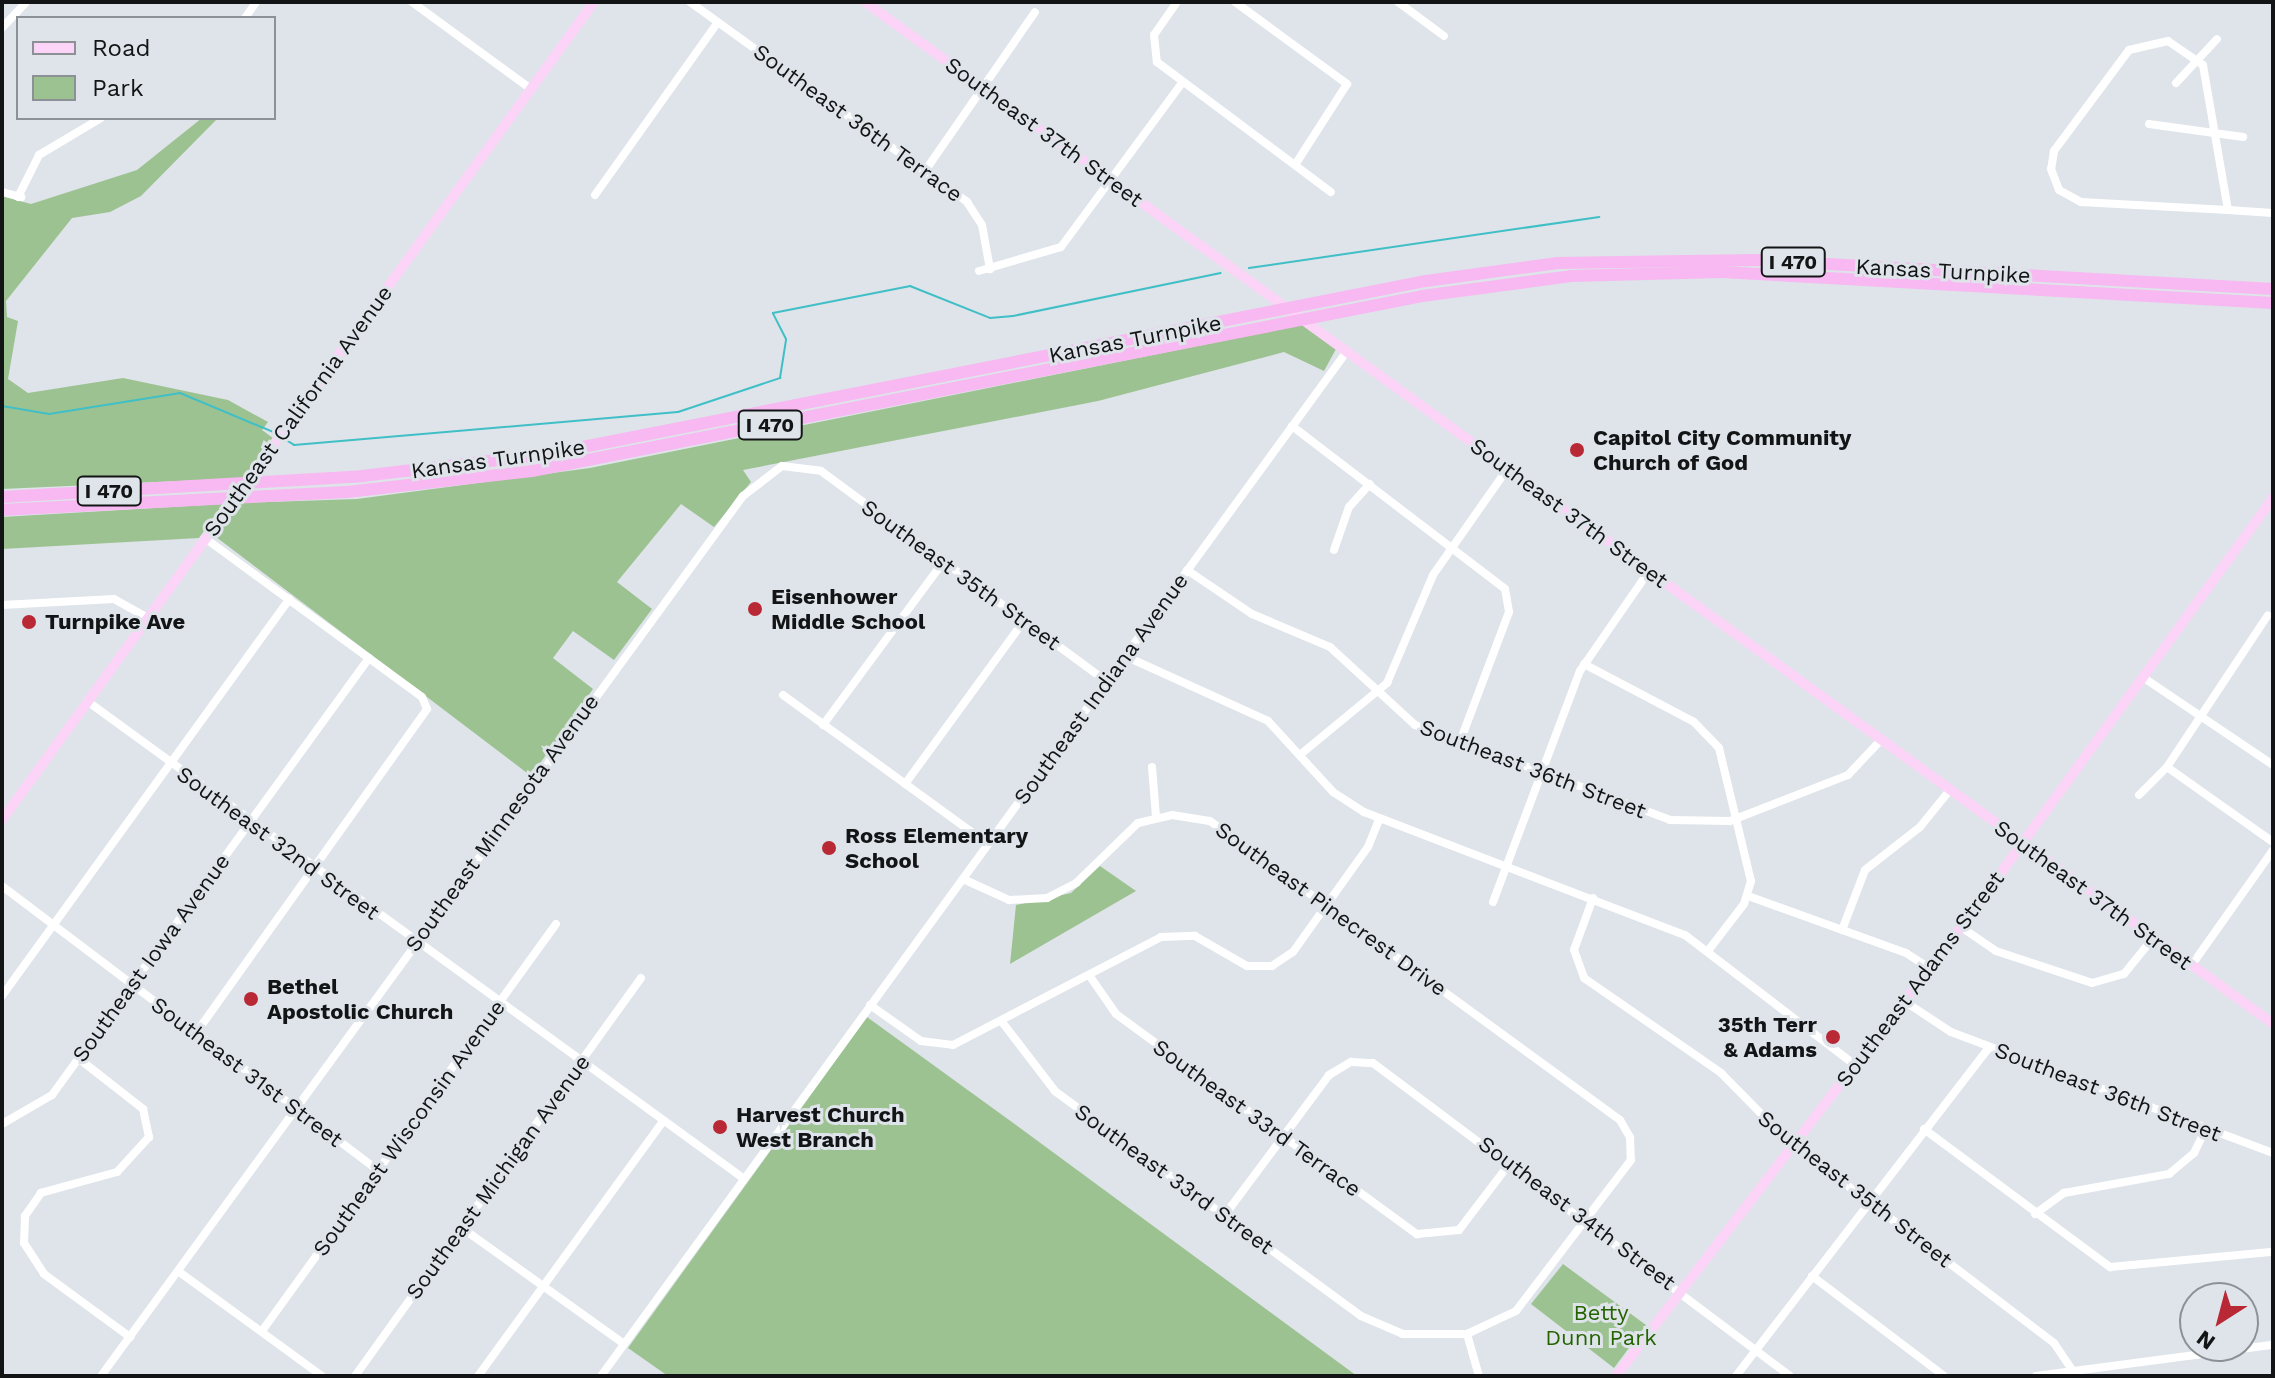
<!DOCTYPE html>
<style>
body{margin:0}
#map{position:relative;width:2275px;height:1378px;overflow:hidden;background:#dee4e9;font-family:"Work Sans",sans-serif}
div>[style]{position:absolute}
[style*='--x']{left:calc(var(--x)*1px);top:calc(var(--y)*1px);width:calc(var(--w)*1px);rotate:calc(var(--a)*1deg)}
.green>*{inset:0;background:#9dc291}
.stream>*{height:2px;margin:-1px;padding:0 1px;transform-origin:1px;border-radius:1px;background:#40bfc6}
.minor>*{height:8px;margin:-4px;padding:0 4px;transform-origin:4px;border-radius:4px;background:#fff}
.major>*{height:10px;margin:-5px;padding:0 5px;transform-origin:5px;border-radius:5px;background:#fbd4f7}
.highway>*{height:12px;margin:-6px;padding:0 6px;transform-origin:6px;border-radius:6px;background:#f8b8f1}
.dots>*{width:22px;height:22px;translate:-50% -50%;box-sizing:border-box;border:4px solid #dee4e9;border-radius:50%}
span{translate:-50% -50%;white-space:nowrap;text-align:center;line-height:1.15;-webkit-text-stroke:6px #dee4e9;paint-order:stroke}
.shield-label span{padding:2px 6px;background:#dee4e9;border:2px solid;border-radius:6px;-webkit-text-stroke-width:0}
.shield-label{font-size:20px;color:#121416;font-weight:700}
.street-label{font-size:22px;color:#121416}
.poi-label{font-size:22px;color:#121416;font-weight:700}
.left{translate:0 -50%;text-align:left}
.right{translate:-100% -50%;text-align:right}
.park-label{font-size:22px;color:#246300}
.frame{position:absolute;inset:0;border:4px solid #121416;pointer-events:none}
.legend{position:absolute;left:16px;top:16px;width:260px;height:104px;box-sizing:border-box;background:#dee4e9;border:2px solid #8c9195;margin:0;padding:10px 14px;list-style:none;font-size:24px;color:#121416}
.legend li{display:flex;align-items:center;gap:16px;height:40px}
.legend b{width:40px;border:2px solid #8c9195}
.north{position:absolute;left:2179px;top:1282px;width:80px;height:80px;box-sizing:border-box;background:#dee4e9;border:2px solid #8c9195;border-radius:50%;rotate:216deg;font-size:22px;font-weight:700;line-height:32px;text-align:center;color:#121416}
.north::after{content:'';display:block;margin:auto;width:28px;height:36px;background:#b92835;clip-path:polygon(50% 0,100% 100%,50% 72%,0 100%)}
</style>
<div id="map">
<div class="green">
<i style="clip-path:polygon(202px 118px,218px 118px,141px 196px,110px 212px,72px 218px,6px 301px,7px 317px,18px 321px,8px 379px,28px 393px,123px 378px,228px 400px,268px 422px,262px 430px,273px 438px,245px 478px,2px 489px,2px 196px,31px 204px,137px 170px)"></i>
<i style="clip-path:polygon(1302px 325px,1336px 349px,1324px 371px,1284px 352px,1098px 401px,743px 470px,751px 482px,714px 527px,681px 504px,617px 582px,652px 609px,614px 660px,573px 631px,553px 658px,593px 689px,531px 776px,216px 537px,237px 503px,357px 499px,590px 468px)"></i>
<i style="clip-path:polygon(223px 504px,199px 538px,2px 549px,2px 517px)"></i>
<i style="clip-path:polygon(1100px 866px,1136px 891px,1010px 964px,1016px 905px,1071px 893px)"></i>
<i style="clip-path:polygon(867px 1017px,1016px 1125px,1357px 1376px,668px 1376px,628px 1348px)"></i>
<i style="clip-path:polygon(1563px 1264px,1646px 1325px,1614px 1368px,1531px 1304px)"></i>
</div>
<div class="stream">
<i style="--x:1249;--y:268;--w:354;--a:-8.3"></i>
<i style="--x:2;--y:406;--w:48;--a:9.7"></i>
<i style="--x:49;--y:414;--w:133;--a:-9.1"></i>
<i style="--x:180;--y:393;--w:106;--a:22.7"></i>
<i style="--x:283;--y:438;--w:13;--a:32"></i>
<i style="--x:294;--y:445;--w:385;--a:-4.9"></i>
<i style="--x:678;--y:412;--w:108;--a:-18.4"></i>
<i style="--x:780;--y:378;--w:39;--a:-81"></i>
<i style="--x:786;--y:339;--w:29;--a:-117"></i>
<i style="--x:773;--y:313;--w:140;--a:-11.1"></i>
<i style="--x:910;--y:286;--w:86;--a:21.8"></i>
<i style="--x:990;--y:318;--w:23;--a:-5"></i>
<i style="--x:1013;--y:316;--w:212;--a:-11.7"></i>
</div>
<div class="minor">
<i style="--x:412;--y:2;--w:147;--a:36.2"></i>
<i style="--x:690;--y:2;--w:342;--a:35.8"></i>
<i style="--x:967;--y:202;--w:27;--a:57"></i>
<i style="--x:982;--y:225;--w:45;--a:79.7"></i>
<i style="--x:1177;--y:2;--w:40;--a:124.9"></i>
<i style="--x:1154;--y:35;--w:27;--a:84"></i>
<i style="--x:1157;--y:62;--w:217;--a:36.8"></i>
<i style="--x:1235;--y:2;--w:139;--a:36.2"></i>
<i style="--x:1347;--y:84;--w:96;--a:122.7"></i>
<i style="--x:1398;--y:2;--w:57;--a:36.5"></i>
<i style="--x:245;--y:18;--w:19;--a:-55"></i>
<i style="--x:2;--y:28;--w:35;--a:-47"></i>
<i style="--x:2176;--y:83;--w:60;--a:-47"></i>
<i style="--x:2149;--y:124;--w:95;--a:7.9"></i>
<i style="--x:925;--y:171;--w:193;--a:-55.3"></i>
<i style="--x:2;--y:192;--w:20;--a:15"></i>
<i style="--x:595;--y:195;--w:212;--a:-54.6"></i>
<i style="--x:18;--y:197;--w:47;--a:-63.4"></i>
<i style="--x:39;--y:155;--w:72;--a:-30.8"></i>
<i style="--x:2228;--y:210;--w:147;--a:-99.8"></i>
<i style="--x:2203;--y:65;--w:42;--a:-145.6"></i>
<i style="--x:2168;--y:41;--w:40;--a:167"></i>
<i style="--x:2129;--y:50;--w:126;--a:126.6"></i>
<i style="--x:2054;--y:151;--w:18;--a:99"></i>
<i style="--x:2051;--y:169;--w:22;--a:69"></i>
<i style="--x:2059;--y:190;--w:25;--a:29"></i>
<i style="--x:2081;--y:202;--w:147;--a:3.1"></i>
<i style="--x:2228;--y:210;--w:45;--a:3.8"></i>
<i style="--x:979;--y:271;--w:85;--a:-16.3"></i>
<i style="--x:1061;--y:247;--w:204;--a:-53.6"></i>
<i style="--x:1292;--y:426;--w:268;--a:37.4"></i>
<i style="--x:1505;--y:589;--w:23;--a:80"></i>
<i style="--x:1509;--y:612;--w:139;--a:110.7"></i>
<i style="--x:1334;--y:550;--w:46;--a:-70.8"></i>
<i style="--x:1349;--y:507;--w:31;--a:-48"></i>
<i style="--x:1187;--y:570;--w:78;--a:34.1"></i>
<i style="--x:1252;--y:614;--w:85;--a:22.9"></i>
<i style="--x:1330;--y:647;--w:115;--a:42.5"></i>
<i style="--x:1415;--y:725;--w:272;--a:20.4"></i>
<i style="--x:1670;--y:820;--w:60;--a:1"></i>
<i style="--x:1730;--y:821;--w:127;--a:-21.3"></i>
<i style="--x:1848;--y:775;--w:47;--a:-46.7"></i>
<i style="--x:2;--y:605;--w:112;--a:-3.1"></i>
<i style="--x:114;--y:599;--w:39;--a:29"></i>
<i style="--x:1125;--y:656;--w:157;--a:24.4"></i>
<i style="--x:1268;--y:721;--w:96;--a:47.5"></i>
<i style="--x:1333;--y:792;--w:37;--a:33"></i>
<i style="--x:1364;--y:812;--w:344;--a:21"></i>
<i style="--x:1685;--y:935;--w:214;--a:37.4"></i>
<i style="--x:1584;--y:664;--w:124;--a:27.8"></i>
<i style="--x:1694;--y:722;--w:36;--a:46"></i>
<i style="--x:1719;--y:748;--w:137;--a:76.5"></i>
<i style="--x:1751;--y:881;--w:24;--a:107"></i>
<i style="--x:1744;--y:904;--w:59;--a:127.5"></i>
<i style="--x:2144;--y:678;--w:156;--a:34"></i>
<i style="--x:783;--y:695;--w:253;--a:36"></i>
<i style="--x:87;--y:701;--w:811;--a:36.02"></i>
<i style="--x:823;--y:725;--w:202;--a:-53.6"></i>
<i style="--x:1301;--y:754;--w:112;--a:-39.5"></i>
<i style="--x:1387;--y:683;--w:117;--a:-66.9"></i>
<i style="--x:1433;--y:575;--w:131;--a:-55"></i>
<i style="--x:1152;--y:767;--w:50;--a:85.4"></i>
<i style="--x:2167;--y:767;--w:182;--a:-56.4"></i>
<i style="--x:2167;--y:767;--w:130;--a:35.3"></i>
<i style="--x:905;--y:784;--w:202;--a:-53.9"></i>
<i style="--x:2139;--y:795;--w:40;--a:-45"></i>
<i style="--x:963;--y:879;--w:51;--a:24.5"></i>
<i style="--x:1009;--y:900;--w:38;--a:-3"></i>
<i style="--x:1047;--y:898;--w:33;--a:-27"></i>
<i style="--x:1076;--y:883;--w:86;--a:-44.1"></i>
<i style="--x:1138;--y:823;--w:35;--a:-13"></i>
<i style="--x:1172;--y:815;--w:38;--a:9"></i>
<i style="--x:1210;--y:821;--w:507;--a:36.1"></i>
<i style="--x:1620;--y:1120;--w:20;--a:60"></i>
<i style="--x:1630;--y:1137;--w:23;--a:88"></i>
<i style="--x:1631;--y:1160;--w:190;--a:127.3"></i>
<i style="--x:1516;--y:1311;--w:54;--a:154.9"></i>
<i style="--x:1467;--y:1334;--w:64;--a:180"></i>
<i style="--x:1403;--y:1334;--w:46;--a:-156.8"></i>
<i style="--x:1361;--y:1316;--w:380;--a:-143.7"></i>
<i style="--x:1055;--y:1091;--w:87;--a:-127.5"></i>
<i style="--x:2;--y:886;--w:471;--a:37.1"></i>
<i style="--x:1748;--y:896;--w:168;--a:19.8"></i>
<i style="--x:1906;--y:953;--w:27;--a:33"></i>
<i style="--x:1593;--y:898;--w:55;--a:110.1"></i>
<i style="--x:1574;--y:950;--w:30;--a:70"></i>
<i style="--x:1584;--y:978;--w:167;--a:34.7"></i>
<i style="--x:1721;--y:1073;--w:91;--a:45.4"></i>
<i style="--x:1785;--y:1138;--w:338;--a:37.3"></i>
<i style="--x:2054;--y:1343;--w:40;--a:56"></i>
<i style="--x:1493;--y:902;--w:247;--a:-69.4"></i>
<i style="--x:1580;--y:671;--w:121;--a:-55.4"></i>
<i style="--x:1961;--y:927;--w:42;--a:34.4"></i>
<i style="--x:1996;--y:951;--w:101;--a:18.4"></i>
<i style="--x:2092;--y:983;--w:33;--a:-16"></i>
<i style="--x:2124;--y:974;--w:46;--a:-51.1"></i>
<i style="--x:1842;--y:930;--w:64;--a:-69"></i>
<i style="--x:1865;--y:870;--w:70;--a:-38"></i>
<i style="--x:1920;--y:827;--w:46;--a:-51.1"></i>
<i style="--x:2191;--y:966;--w:142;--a:-54.7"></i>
<i style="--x:1089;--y:975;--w:47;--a:55.3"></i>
<i style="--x:1116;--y:1014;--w:373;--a:36.2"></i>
<i style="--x:1417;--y:1234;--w:42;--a:-5.4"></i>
<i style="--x:1459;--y:1230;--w:84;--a:-52.7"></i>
<i style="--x:2;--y:996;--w:490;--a:-54.1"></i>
<i style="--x:1904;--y:1001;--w:56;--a:33.4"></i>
<i style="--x:1951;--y:1032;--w:344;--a:20.6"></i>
<i style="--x:870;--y:1005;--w:62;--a:35.2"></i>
<i style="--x:921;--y:1041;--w:32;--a:7"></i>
<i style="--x:953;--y:1045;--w:234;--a:-27.4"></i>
<i style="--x:1161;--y:937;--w:34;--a:-2"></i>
<i style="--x:1195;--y:936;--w:60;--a:30"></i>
<i style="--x:1247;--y:966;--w:25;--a:0"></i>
<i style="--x:1272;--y:966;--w:25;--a:-34"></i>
<i style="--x:1293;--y:952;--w:129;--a:-54.5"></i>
<i style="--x:1368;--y:847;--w:31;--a:-68"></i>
<i style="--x:196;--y:1033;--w:398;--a:-54.5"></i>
<i style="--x:427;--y:709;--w:13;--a:-113"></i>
<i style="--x:422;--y:697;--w:269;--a:-143.8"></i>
<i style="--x:78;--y:1058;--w:83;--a:38.1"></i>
<i style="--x:143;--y:1109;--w:29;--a:78"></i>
<i style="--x:149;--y:1137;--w:47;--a:132.4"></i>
<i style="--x:117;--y:1172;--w:79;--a:164.6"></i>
<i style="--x:41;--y:1193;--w:28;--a:125"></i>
<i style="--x:25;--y:1216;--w:27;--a:92"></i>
<i style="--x:24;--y:1243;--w:37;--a:57"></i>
<i style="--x:44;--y:1274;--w:107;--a:36.2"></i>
<i style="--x:2;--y:1124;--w:58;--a:-30.1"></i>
<i style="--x:52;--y:1095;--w:540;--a:-54.04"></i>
<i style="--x:1924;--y:1129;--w:232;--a:36.6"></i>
<i style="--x:2110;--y:1267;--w:164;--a:-5.3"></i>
<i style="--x:2035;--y:1214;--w:36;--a:-36"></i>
<i style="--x:2064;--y:1193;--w:107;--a:-10.3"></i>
<i style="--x:2169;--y:1174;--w:33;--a:-40"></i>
<i style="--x:2194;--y:1153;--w:28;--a:-64"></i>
<i style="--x:1224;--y:1216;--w:176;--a:-53.3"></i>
<i style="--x:1329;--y:1075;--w:26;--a:-31"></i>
<i style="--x:1351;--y:1062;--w:22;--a:3"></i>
<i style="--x:1373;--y:1063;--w:521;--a:36.89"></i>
<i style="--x:462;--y:1228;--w:199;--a:35.6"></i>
<i style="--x:178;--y:1271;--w:178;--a:36.1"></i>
<i style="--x:1812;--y:1276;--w:166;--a:37.1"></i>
<i style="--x:262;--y:1331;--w:502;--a:-54.16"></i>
<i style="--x:1467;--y:1334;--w:44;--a:74.1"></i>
<i style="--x:101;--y:1376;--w:1089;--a:-53.89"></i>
<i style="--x:743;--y:496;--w:49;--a:-37.6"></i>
<i style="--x:782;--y:466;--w:39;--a:7"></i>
<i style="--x:821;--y:471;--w:354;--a:36.4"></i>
<i style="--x:355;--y:1376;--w:490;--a:-54.3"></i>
<i style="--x:478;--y:1376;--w:315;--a:-54"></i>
<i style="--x:601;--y:1376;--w:1268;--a:-53.95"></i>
<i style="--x:1736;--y:1376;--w:415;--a:-52.4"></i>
<i style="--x:2036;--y:1376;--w:239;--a:-7.5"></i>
</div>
<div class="major">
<i style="--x:865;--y:2;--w:1740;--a:35.97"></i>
<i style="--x:2;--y:820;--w:1010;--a:-54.11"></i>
<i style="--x:1616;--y:1376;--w:588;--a:-52.47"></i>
<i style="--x:1974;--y:910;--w:509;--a:-54.03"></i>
</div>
<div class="highway">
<i style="--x:2;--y:497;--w:361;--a:-3.3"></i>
<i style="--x:362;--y:476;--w:181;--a:-6.7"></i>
<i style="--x:542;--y:455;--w:901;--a:-11.14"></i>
<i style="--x:1426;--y:281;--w:133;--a:-7.8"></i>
<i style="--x:1558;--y:263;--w:198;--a:-0.9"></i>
<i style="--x:1756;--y:260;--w:518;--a:3.21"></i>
<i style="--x:2;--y:510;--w:345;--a:-3"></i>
<i style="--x:347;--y:492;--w:186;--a:-6.5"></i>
<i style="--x:532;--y:471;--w:907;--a:-11.12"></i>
<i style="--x:1422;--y:296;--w:150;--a:-7.6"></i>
<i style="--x:1571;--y:276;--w:151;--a:-1.5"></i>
<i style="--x:1722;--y:272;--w:552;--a:3.22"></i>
</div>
<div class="dots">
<i style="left:1577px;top:450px;background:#b92835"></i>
<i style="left:755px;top:609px;background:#b92835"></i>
<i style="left:29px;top:622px;background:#b92835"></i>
<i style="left:829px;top:848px;background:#b92835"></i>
<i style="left:251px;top:999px;background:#b92835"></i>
<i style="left:1833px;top:1037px;background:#b92835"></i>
<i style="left:720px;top:1127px;background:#b92835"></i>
</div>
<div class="shield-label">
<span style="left:1793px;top:262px">I 470</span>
<span style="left:770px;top:425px">I 470</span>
<span style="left:109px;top:491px">I 470</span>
</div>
<div class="street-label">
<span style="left:858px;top:123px;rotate:36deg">Southeast 36th Terrace</span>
<span style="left:1044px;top:132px;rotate:36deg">Southeast 37th Street</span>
<span style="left:1943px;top:271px;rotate:3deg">Kansas Turnpike</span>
<span style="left:1135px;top:339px;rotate:-11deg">Kansas Turnpike</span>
<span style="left:298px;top:411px;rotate:-54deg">Southeast California Avenue</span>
<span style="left:498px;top:459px;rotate:-8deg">Kansas Turnpike</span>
<span style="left:1569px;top:513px;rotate:36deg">Southeast 37th Street</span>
<span style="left:961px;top:575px;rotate:36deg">Southeast 35th Street</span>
<span style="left:1101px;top:689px;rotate:-54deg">Southeast Indiana Avenue</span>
<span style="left:1533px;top:769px;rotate:21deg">Southeast 36th Street</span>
<span style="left:502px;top:823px;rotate:-54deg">Southeast Minnesota Avenue</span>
<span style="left:278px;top:843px;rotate:36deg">Southeast 32nd Street</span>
<span style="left:2093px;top:895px;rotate:36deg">Southeast 37th Street</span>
<span style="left:1331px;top:909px;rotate:36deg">Southeast Pinecrest Drive</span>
<span style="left:151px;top:958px;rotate:-54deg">Southeast Iowa Avenue</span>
<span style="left:1920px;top:979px;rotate:-53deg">Southeast Adams Street</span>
<span style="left:247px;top:1072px;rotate:37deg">Southeast 31st Street</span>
<span style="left:2108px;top:1092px;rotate:21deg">Southeast 36th Street</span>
<span style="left:1257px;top:1118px;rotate:36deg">Southeast 33rd Terrace</span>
<span style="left:409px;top:1128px;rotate:-54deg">Southeast Wisconsin Avenue</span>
<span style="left:498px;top:1177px;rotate:-54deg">Southeast Michigan Avenue</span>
<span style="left:1174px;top:1179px;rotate:36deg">Southeast 33rd Street</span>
<span style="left:1855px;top:1189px;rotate:38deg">Southeast 35th Street</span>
<span style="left:1577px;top:1213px;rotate:37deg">Southeast 34th Street</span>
</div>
<div class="poi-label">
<span class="left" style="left:1593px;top:450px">Capitol City Community<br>Church of God</span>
<span class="left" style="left:771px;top:609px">Eisenhower<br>Middle School</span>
<span class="left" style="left:45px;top:622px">Turnpike Ave</span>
<span class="left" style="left:845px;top:848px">Ross Elementary<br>School</span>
<span class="left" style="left:267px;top:999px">Bethel<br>Apostolic Church</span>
<span class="right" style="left:1817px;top:1037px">35th Terr<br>&amp; Adams</span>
<span class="left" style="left:736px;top:1127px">Harvest Church<br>West Branch</span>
</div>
<div class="park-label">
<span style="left:1601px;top:1325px">Betty<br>Dunn Park</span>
</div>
<div class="frame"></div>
<ul class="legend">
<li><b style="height:10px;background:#fbd4f7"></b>Road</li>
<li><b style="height:22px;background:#9dc291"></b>Park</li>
</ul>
<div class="north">N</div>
</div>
